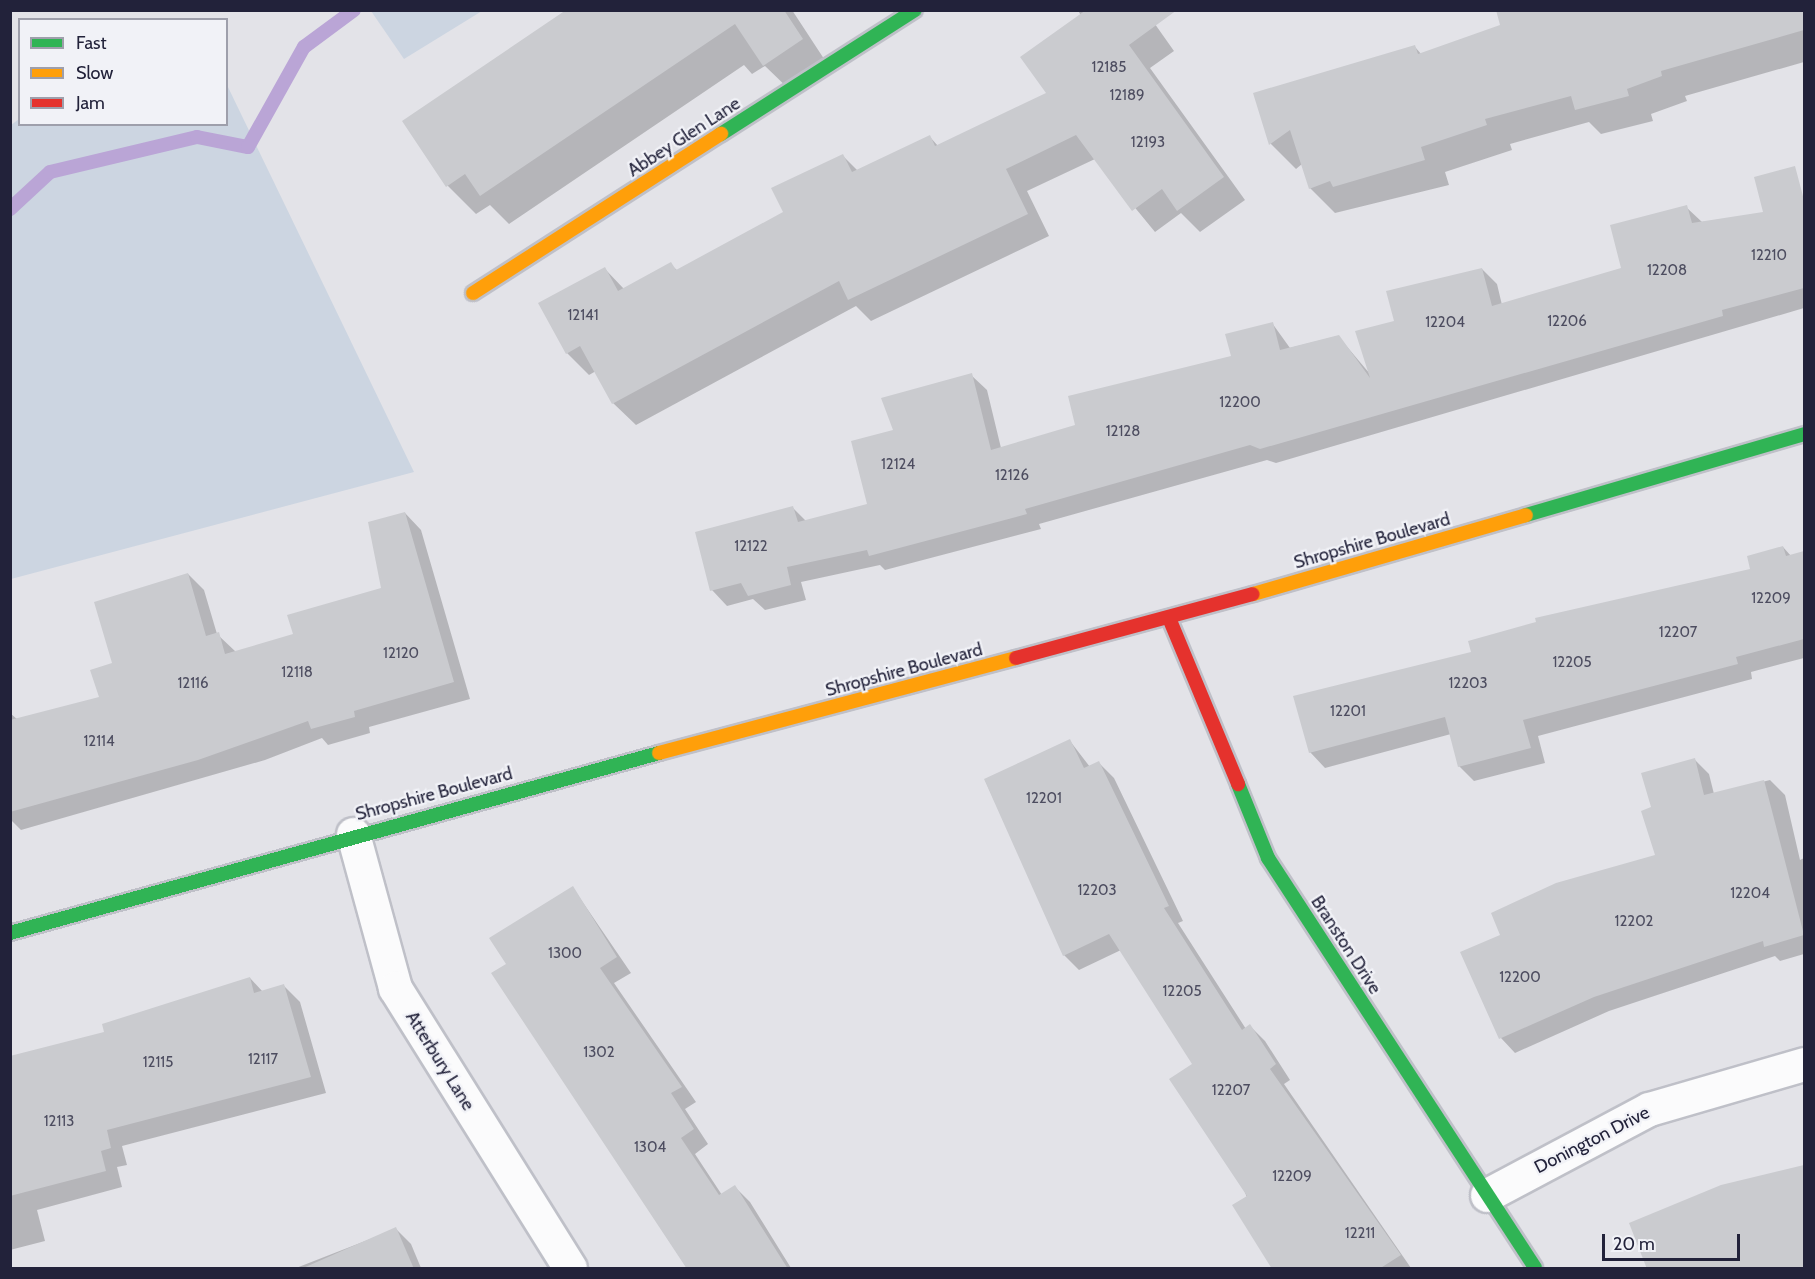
<!DOCTYPE html>
<style>
body{margin:0}
#map{position:relative;width:1815px;height:1279px;overflow:hidden;background:#e3e3e8;font-family:Cabin,sans-serif}
div>[style]{position:absolute}
[style*='--x']{left:calc(var(--x)*1px);top:calc(var(--y)*1px);width:calc(var(--w)*1px);rotate:calc(var(--a)*1deg)}
.green>*{inset:0;background:#ccd5e1}
.shadow>*{inset:0;background:#0003}
.stream>*{height:14px;margin:-7px;padding:0 7px;transform-origin:7px;border-radius:7px;background:#baa5d6}
.building>*{inset:0;background:#cacbcf}
.roads{filter:drop-shadow(2px 0 #bfc0c8) drop-shadow(-2px 0 #bfc0c8) drop-shadow(0 2px #bfc0c8) drop-shadow(0 -2px #bfc0c8)}
.street>*{height:33px;margin:-16.5px;padding:0 16.5px;transform-origin:16.5px;border-radius:16.5px;background:#fbfbfc}
.fast>*{height:14px;margin:-7px;padding:0 7px;transform-origin:7px;border-radius:7px;background:#30b455}
.slow>*{height:14px;margin:-7px;padding:0 7px;transform-origin:7px;border-radius:7px;background:#ff9f0a}
.jam>*{height:14px;margin:-7px;padding:0 7px;transform-origin:7px;border-radius:7px;background:#e5322d}
span{translate:-50% -50%;white-space:nowrap;text-align:center;line-height:1.15;-webkit-text-stroke:4.5px #f1f2f7;paint-order:stroke}
.number-label{font-size:15px;color:#4d4d60}
.number-label span{-webkit-text-stroke-width:0}
.street-label{font-size:18px;color:#22223a}
.frame{position:absolute;inset:0;border:12px solid #22223a;pointer-events:none}
.legend{position:absolute;left:18px;top:18px;width:210px;height:108px;box-sizing:border-box;background:#f1f2f7;border:2px solid #9e9fab;margin:0;padding:8px 10px;list-style:none;font-size:18px;color:#22223a}
.legend li{display:flex;align-items:center;gap:12px;height:30px}
.legend b{width:30px;border:2px solid #9e9fab}
.scale{position:absolute;left:1602px;top:1234px;width:138px;height:27px;box-sizing:border-box;border:3px solid #22223a;border-top:0;padding-left:8px;font-size:18px;line-height:21px;white-space:nowrap;color:#22223a;-webkit-text-stroke:4px #f1f2f7;paint-order:stroke}
</style>
<div id="map">
<div class="green">
<i style="clip-path:polygon(371px 11px,482px 11px,404px 59px)"></i>
<i style="clip-path:polygon(227px 85px,414px 472px,11px 579px,11px 125px,19px 119px,20px 124px,226px 124px)"></i>
</div>
<div class="shadow">
<i style="clip-path:polygon(568px 10px,792px 10px,830px 68px,793px 93px,765px 66px,752px 74px,744px 65px,509px 224px,490px 205px,476px 214px,448px 186px,404px 121px)"></i>
<i style="clip-path:polygon(1078px 10px,1145px 10px,1174px 51px,1150px 68px,1245px 200px,1200px 232px,1181px 213px,1155px 232px,1095px 159px,1027px 191px,1049px 236px,871px 321px,856px 306px,636px 425px,613px 403px,596px 371px,589px 375px,567px 353px,605px 269px,624px 289px,670px 264px,678px 271px,785px 213px,842px 155px,858px 171px,930px 137px,938px 146px,1048px 93px,1081px 16px)"></i>
<i style="clip-path:polygon(1516px 10px,1804px 10px,1804px 62px,1685px 96px,1687px 101px,1651px 114px,1653px 121px,1601px 134px,1589px 122px,1510px 144px,1512px 150px,1445px 172px,1449px 185px,1335px 213px,1310px 188px,1302px 164px,1296px 169px,1271px 144px,1254px 94px,1415px 47px,1422px 55px,1502px 26px)"></i>
<i style="clip-path:polygon(1804px 198px,1804px 308px,1276px 463px,1267px 460px,1039px 524px,1041px 529px,885px 570px,880px 565px,801px 582px,806px 600px,765px 610px,753px 599px,727px 606px,712px 590px,793px 508px,807px 522px,869px 505px,895px 431px,971px 375px,987px 390px,1001px 448px,1077px 426px,1233px 357px,1272px 323px,1290px 348px,1338px 336px,1370px 374px,1396px 322px,1482px 269px,1497px 284px,1502px 305px,1623px 269px,1686px 207px,1702px 222px,1764px 214px)"></i>
<i style="clip-path:polygon(405px 513px,421px 530px,470px 699px,369px 727px,370px 733px,328px 745px,322px 738px,265px 760px,21px 830px,10px 819px,10px 713px,18px 720px,101px 698px,114px 664px,188px 574px,204px 590px,217px 634px,236px 652px,294px 636px,383px 589px)"></i>
<i style="clip-path:polygon(1783px 547px,1791px 556px,1804px 553px,1804px 658px,1751px 672px,1752px 679px,1538px 736px,1545px 763px,1474px 781px,1459px 766px,1451px 734px,1325px 768px,1310px 752px,1472px 653px,1752px 570px)"></i>
<i style="clip-path:polygon(1070px 741px,1090px 767px,1099px 763px,1114px 778px,1183px 921px,1178px 923px,1246px 1029px,1250px 1026px,1265px 1041px,1290px 1080px,1284px 1084px,1411px 1268px,1275px 1268px,1194px 1064px,1121px 950px,1079px 970px,1064px 955px,985px 780px)"></i>
<i style="clip-path:polygon(1695px 760px,1709px 774px,1714px 794px,1770px 780px,1785px 795px,1800px 860px,1804px 858px,1804px 954px,1780px 961px,1775px 956px,1609px 1011px,1515px 1053px,1501px 1038px,1502px 936px,1657px 856px,1653px 808px)"></i>
<i style="clip-path:polygon(573px 888px,631px 973px,614px 983px,696px 1102px,685px 1109px,708px 1144px,695px 1154px,722px 1195px,735px 1187px,750px 1202px,791px 1268px,687px 1268px,493px 973px,508px 964px)"></i>
<i style="clip-path:polygon(250px 978px,263px 992px,284px 986px,300px 1002px,326px 1093px,122px 1146px,127px 1165px,117px 1167px,122px 1187px,37px 1210px,45px 1241px,10px 1250px,10px 1064px,106px 1033px,104px 1025px)"></i>
<i style="clip-path:polygon(1804px 1166px,1804px 1268px,1649px 1268px,1721px 1186px)"></i>
<i style="clip-path:polygon(396px 1229px,411px 1244px,421px 1268px,296px 1268px)"></i>
</div>
<div class="stream">
<i style="--x:10;--y:209;--w:54;--a:-42.8"></i>
<i style="--x:50;--y:172;--w:151;--a:-13.4"></i>
<i style="--x:197;--y:137;--w:52;--a:11.1"></i>
<i style="--x:248;--y:147;--w:115;--a:-60.8"></i>
<i style="--x:304;--y:47;--w:62;--a:-36.5"></i>
</div>
<div class="building">
<i style="clip-path:polygon(566px 10px,784px 10px,803px 39px,763px 66px,735px 24px,480px 196px,465px 174px,446px 187px,402px 121px)"></i>
<i style="clip-path:polygon(1086px 10px,1177px 10px,1129px 45px,1224px 177px,1177px 211px,1162px 189px,1132px 211px,1076px 135px,1006px 169px,1028px 214px,848px 300px,839px 281px,612px 404px,580px 346px,566px 354px,538px 303px,605px 267px,618px 291px,671px 262px,676px 270px,783px 212px,771px 188px,843px 154px,852px 172px,930px 135px,935px 146px,1046px 93px,1020px 57px)"></i>
<i style="clip-path:polygon(1496px 10px,1804px 10px,1804px 30px,1661px 71px,1662px 76px,1627px 89px,1629px 96px,1575px 110px,1571px 96px,1485px 119px,1487px 125px,1421px 147px,1425px 160px,1333px 187px,1330px 181px,1309px 189px,1290px 130px,1269px 145px,1253px 93px,1415px 45px,1418px 54px,1500px 25px)"></i>
<i style="clip-path:polygon(1795px 166px,1804px 200px,1804px 288px,1722px 310px,1723px 316px,1260px 449px,1250px 445px,1025px 509px,1027px 514px,869px 556px,867px 550px,787px 567px,791px 585px,748px 596px,741px 583px,710px 591px,695px 532px,793px 506px,798px 522px,867px 504px,851px 441px,893px 430px,881px 398px,972px 373px,991px 450px,1075px 425px,1068px 396px,1231px 356px,1225px 334px,1273px 322px,1280px 350px,1339px 335px,1370px 378px,1355px 331px,1394px 321px,1386px 291px,1482px 268px,1492px 306px,1621px 268px,1610px 225px,1687px 205px,1692px 223px,1763px 212px,1754px 177px)"></i>
<i style="clip-path:polygon(405px 512px,454px 682px,354px 711px,355px 717px,311px 729px,308px 721px,198px 760px,10px 812px,10px 720px,99px 697px,90px 670px,112px 663px,94px 602px,188px 573px,206px 636px,219px 632px,225px 654px,293px 634px,287px 615px,381px 588px,368px 522px)"></i>
<i style="clip-path:polygon(1783px 546px,1786px 556px,1804px 551px,1804px 639px,1736px 657px,1738px 664px,1523px 720px,1531px 748px,1458px 767px,1445px 717px,1309px 753px,1293px 696px,1471px 652px,1468px 641px,1536px 622px,1535px 618px,1750px 569px,1747px 556px)"></i>
<i style="clip-path:polygon(1070px 739px,1084px 768px,1099px 761px,1169px 906px,1164px 908px,1242px 1030px,1250px 1024px,1276px 1064px,1270px 1069px,1401px 1255px,1379px 1269px,1272px 1269px,1232px 1205px,1247px 1196px,1169px 1079px,1192px 1064px,1109px 934px,1063px 956px,984px 779px)"></i>
<i style="clip-path:polygon(1695px 758px,1704px 795px,1764px 780px,1804px 935px,1764px 947px,1763px 941px,1594px 997px,1499px 1039px,1460px 952px,1500px 935px,1491px 913px,1556px 883px,1655px 855px,1641px 811px,1651px 807px,1641px 773px)"></i>
<i style="clip-path:polygon(573px 886px,617px 957px,600px 968px,682px 1087px,671px 1093px,694px 1129px,681px 1138px,719px 1195px,735px 1185px,788px 1269px,687px 1269px,491px 973px,506px 964px,489px 938px)"></i>
<i style="clip-path:polygon(250px 977px,254px 993px,284px 984px,311px 1077px,107px 1130px,111px 1148px,101px 1151px,106px 1171px,10px 1196px,10px 1056px,104px 1032px,102px 1024px)"></i>
<i style="clip-path:polygon(1804px 1165px,1804px 1269px,1647px 1269px,1629px 1223px,1721px 1185px)"></i>
<i style="clip-path:polygon(396px 1227px,414px 1269px,301px 1269px)"></i>
</div>
<div class="roads">
<div class="street">
<i style="--x:353;--y:834;--w:160;--a:74.7"></i>
<i style="--x:395;--y:988;--w:330;--a:58"></i>
<i style="--x:1487;--y:1195;--w:183;--a:-28"></i>
<i style="--x:1649;--y:1109;--w:161;--a:-16.2"></i>
</div>
<div class="fast">
<i style="--x:721;--y:134;--w:230;--a:-32.6"></i>
<i style="--x:1526;--y:515;--w:290;--a:-16.2"></i>
<i style="--x:1238;--y:784;--w:80;--a:67.9"></i>
<i style="--x:1268;--y:858;--w:489;--a:56.9"></i>
<i style="--x:10;--y:933;--w:673;--a:-15.5"></i>
</div>
<div class="slow">
<i style="--x:473;--y:293;--w:295;--a:-32.7"></i>
<i style="--x:1253;--y:594;--w:284;--a:-16.1"></i>
<i style="--x:659;--y:753;--w:369;--a:-14.9"></i>
</div>
<div class="jam">
<i style="--x:1169;--y:618;--w:180;--a:67.4"></i>
<i style="--x:1016;--y:658;--w:245;--a:-15.1"></i>
</div>
</div>
<div class="number-label">
<span style="left:1109px;top:68px">12185</span>
<span style="left:1127px;top:96px">12189</span>
<span style="left:1148px;top:143px">12193</span>
<span style="left:1769px;top:256px">12210</span>
<span style="left:1667px;top:271px">12208</span>
<span style="left:583px;top:316px">12141</span>
<span style="left:1567px;top:322px">12206</span>
<span style="left:1445px;top:323px">12204</span>
<span style="left:1240px;top:403px">12200</span>
<span style="left:1123px;top:432px">12128</span>
<span style="left:898px;top:465px">12124</span>
<span style="left:1012px;top:476px">12126</span>
<span style="left:751px;top:547px">12122</span>
<span style="left:1771px;top:599px">12209</span>
<span style="left:1678px;top:633px">12207</span>
<span style="left:401px;top:654px">12120</span>
<span style="left:1572px;top:663px">12205</span>
<span style="left:297px;top:673px">12118</span>
<span style="left:193px;top:684px">12116</span>
<span style="left:1468px;top:684px">12203</span>
<span style="left:1348px;top:712px">12201</span>
<span style="left:99px;top:742px">12114</span>
<span style="left:1044px;top:799px">12201</span>
<span style="left:1097px;top:891px">12203</span>
<span style="left:1750px;top:894px">12204</span>
<span style="left:1634px;top:922px">12202</span>
<span style="left:565px;top:954px">1300</span>
<span style="left:1520px;top:978px">12200</span>
<span style="left:1182px;top:992px">12205</span>
<span style="left:599px;top:1053px">1302</span>
<span style="left:263px;top:1060px">12117</span>
<span style="left:158px;top:1063px">12115</span>
<span style="left:1231px;top:1091px">12207</span>
<span style="left:59px;top:1122px">12113</span>
<span style="left:650px;top:1148px">1304</span>
<span style="left:1292px;top:1177px">12209</span>
<span style="left:1360px;top:1234px">12211</span>
</div>
<div class="street-label">
<span style="left:684px;top:137px;rotate:-33deg">Abbey Glen Lane</span>
<span style="left:1372px;top:541px;rotate:-16deg">Shropshire Boulevard</span>
<span style="left:904px;top:670px;rotate:-15deg">Shropshire Boulevard</span>
<span style="left:434px;top:794px;rotate:-15deg">Shropshire Boulevard</span>
<span style="left:1346px;top:945px;rotate:57deg">Branston Drive</span>
<span style="left:440px;top:1061px;rotate:58deg">Atterbury Lane</span>
<span style="left:1592px;top:1140px;rotate:-27deg">Donington Drive</span>
</div>
<div class="frame"></div>
<ul class="legend">
<li><b style="height:8px;background:#30b455"></b>Fast</li>
<li><b style="height:8px;background:#ff9f0a"></b>Slow</li>
<li><b style="height:8px;background:#e5322d"></b>Jam</li>
</ul>
<div class="scale">20 m</div>
</div>
